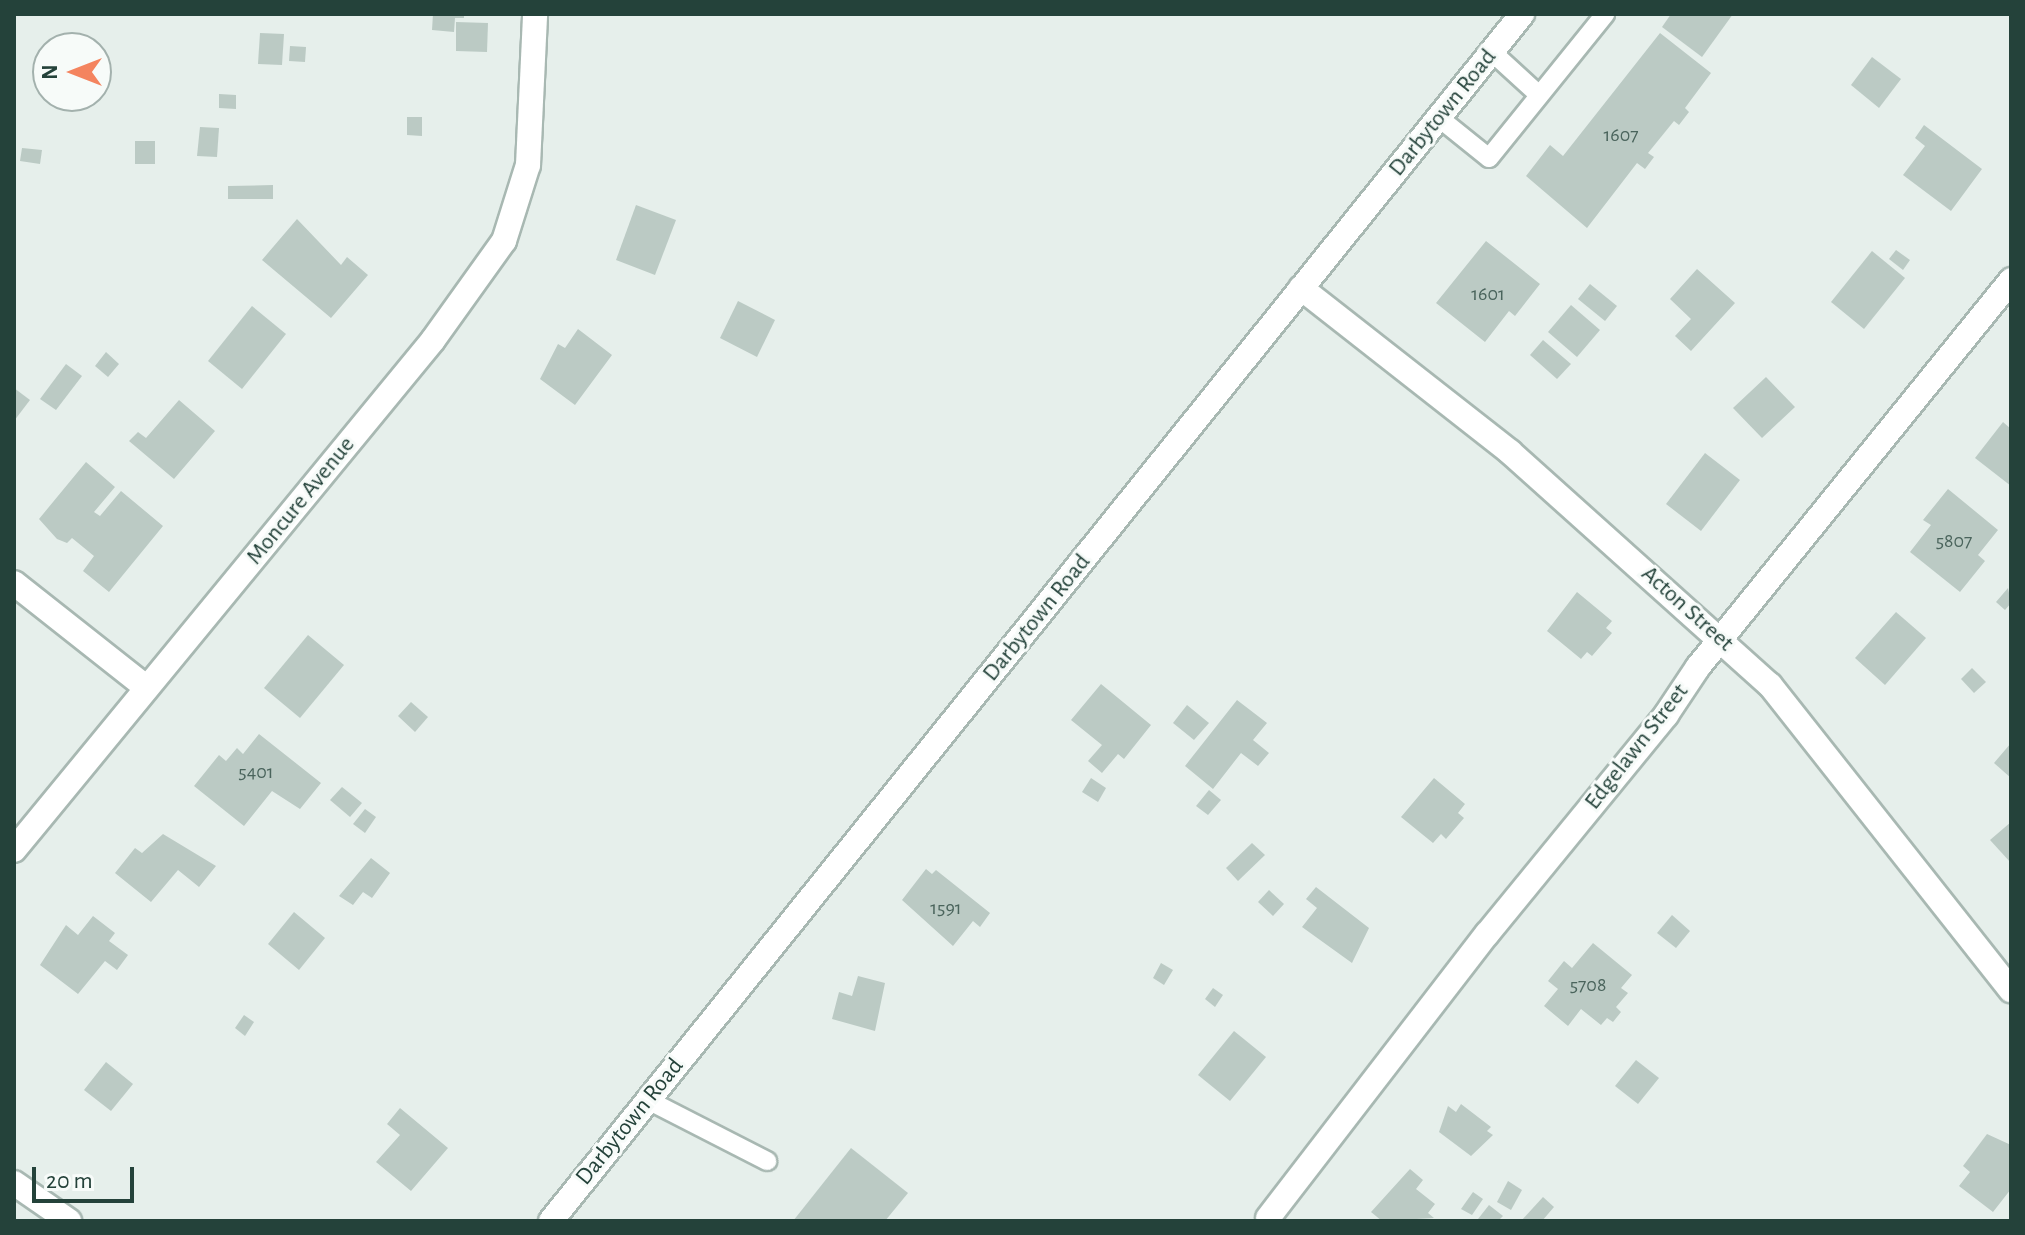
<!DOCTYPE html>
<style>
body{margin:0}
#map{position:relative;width:2025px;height:1235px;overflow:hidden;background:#e6efeb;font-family:"Alegreya Sans",sans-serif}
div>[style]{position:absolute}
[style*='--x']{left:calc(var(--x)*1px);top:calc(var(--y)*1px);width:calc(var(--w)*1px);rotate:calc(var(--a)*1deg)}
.building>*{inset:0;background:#bbcac4}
.roads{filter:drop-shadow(2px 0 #a8b8b2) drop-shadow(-2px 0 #a8b8b2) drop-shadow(0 2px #a8b8b2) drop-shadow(0 -2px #a8b8b2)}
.lane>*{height:18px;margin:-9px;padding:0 9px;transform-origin:9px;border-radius:9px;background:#fff}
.street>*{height:24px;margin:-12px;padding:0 12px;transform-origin:12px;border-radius:12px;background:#fff}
.secondary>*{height:24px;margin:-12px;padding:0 12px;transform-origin:12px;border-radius:12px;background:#fff}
span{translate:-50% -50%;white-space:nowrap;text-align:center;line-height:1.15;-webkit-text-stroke:6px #f7fbf9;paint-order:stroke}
.number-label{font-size:20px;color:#4a645c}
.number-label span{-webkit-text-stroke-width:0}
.street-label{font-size:24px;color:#24423a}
.frame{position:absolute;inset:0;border:16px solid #24423a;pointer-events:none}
.north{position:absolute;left:32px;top:32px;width:80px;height:80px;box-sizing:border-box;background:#f7fbf9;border:2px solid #a3b1ad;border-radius:50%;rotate:270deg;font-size:22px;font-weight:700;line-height:32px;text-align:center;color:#24423a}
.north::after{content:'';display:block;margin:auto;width:28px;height:36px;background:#f4845f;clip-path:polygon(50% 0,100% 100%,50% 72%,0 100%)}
.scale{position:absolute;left:32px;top:1167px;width:102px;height:36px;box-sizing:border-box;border:4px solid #24423a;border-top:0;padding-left:10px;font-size:24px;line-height:28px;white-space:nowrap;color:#24423a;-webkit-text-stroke:6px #f7fbf9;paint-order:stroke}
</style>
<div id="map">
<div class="building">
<i style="clip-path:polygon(433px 14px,464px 14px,464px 18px,455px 18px,454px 32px,432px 30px)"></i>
<i style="clip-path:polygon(1671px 14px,1733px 14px,1702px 57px,1662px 27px)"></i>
<i style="clip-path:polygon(456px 22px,488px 23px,487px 52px,456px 51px)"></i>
<i style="clip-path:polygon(260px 33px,284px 34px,282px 65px,258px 64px)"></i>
<i style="clip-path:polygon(1660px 33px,1711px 73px,1685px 108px,1689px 112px,1679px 125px,1674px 121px,1648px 153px,1654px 157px,1645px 169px,1637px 163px,1587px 228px,1526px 176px,1550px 145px,1563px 156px)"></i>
<i style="clip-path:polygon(290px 46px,306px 47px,305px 62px,289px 61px)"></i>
<i style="clip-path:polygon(1872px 57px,1901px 79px,1879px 108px,1851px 85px)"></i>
<i style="clip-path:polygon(219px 94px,236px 95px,236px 109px,219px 108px)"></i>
<i style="clip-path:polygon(407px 117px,422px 117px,422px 136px,407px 135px)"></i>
<i style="clip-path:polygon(1924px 125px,1982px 169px,1951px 211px,1903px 175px,1925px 146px,1915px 138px)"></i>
<i style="clip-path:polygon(200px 127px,219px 128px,217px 157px,197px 156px)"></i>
<i style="clip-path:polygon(135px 141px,155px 141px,155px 164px,135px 164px)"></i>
<i style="clip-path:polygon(22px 148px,42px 150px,40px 164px,20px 161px)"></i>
<i style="clip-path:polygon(273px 185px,273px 199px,228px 199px,228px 186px)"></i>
<i style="clip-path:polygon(636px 205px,676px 220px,655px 275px,616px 260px)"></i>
<i style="clip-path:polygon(297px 219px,341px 265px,347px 257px,368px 275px,331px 318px,262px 260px)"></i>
<i style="clip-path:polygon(1486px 241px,1540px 284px,1515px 316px,1509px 311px,1485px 342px,1436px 303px)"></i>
<i style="clip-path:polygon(1896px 250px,1910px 260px,1903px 270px,1889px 259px)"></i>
<i style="clip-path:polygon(1872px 251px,1905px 278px,1864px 329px,1831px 302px)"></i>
<i style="clip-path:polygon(1697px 269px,1735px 303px,1691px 351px,1675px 336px,1691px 319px,1670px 299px)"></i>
<i style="clip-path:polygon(1590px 284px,1617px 306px,1605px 321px,1578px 299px)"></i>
<i style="clip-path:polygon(738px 301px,775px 320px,757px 357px,720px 338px)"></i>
<i style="clip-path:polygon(1571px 305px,1600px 330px,1577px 357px,1548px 332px)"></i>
<i style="clip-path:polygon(252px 306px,286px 334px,242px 389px,208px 361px)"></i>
<i style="clip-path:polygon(578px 329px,612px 355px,575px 405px,540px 379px,558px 344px,565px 348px)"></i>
<i style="clip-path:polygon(1543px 340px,1571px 364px,1557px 379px,1530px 355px)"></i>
<i style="clip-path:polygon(106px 352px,119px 364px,108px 377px,95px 366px)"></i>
<i style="clip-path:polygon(66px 364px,82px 376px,56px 410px,40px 399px)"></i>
<i style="clip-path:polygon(1766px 377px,1795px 407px,1762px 438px,1733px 408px)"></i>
<i style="clip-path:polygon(14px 388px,30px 400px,14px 421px)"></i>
<i style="clip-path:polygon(179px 400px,215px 431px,174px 479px,129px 441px,138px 432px,146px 438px)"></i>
<i style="clip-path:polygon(2003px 422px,2011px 429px,2011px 486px,1975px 458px)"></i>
<i style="clip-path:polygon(1705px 453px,1740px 480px,1701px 531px,1666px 504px)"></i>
<i style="clip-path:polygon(86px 462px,115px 487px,94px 512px,100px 516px,121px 491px,163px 526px,109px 592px,83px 571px,94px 556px,72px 538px,67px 543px,57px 539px,39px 519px)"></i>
<i style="clip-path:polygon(1948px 489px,1998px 530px,1978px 555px,1985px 561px,1960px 592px,1910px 552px,1931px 525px,1923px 520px)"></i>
<i style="clip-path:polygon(2008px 588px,2011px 603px,2005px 610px,1996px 602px)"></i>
<i style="clip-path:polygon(1577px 592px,1612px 621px,1606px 628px,1612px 633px,1592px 656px,1587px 652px,1581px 659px,1547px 631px)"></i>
<i style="clip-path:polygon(1896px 612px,1926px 638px,1885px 685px,1855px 658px)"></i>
<i style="clip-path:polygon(308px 635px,344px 665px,300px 718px,264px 688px)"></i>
<i style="clip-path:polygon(1972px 668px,1986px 682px,1974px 693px,1961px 679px)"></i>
<i style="clip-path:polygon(1101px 684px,1151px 725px,1124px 759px,1118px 754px,1102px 773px,1088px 761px,1102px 745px,1071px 720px)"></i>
<i style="clip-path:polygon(1237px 700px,1267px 723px,1253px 740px,1269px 753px,1258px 766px,1241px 753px,1213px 789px,1185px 766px)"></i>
<i style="clip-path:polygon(411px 702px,428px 717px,415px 732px,398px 716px)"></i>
<i style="clip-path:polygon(1187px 705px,1209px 723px,1194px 740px,1173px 723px)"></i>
<i style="clip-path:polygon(259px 734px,321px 783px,300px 809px,272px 791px,244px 826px,194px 786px,219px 755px,226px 761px,237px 748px,243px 754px)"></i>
<i style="clip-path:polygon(2011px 743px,2011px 778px,1994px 763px)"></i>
<i style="clip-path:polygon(1091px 778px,1106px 788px,1098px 802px,1082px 792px)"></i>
<i style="clip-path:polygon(1434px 778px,1465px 804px,1458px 813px,1464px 818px,1446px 839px,1441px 834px,1433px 843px,1401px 817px)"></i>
<i style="clip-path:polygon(342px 787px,362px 803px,350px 817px,330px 800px)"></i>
<i style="clip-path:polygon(1209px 790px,1221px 800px,1208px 815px,1196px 806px)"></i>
<i style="clip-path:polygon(365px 809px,376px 817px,365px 833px,353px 824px)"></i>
<i style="clip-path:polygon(2011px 822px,2011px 863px,1990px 840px)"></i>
<i style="clip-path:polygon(163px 834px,216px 866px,199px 887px,178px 870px,151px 902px,115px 873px,135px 848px,142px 853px)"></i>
<i style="clip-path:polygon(1252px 843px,1265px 855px,1238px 881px,1226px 868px)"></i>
<i style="clip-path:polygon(371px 858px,390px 873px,372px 898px,363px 892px,353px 905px,339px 896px)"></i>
<i style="clip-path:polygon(926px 869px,932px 874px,936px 870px,990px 913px,980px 927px,973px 921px,953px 946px,902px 900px)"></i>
<i style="clip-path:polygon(1316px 887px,1369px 928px,1352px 963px,1302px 927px,1317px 908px,1306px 899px)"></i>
<i style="clip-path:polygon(1269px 890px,1284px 904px,1273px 916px,1258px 902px)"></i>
<i style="clip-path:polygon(294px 912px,325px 938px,299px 970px,268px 944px)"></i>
<i style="clip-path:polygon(1672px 915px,1690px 931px,1676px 948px,1657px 933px)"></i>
<i style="clip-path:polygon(93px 916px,115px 933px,109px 941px,128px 955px,117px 970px,105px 961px,78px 994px,40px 965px,66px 925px,78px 935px)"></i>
<i style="clip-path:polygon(1593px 943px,1632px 975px,1621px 988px,1628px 993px,1616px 1007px,1621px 1012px,1613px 1022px,1607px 1018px,1601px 1025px,1581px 1009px,1568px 1026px,1544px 1006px,1558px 989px,1548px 981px,1564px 961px,1572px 968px)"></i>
<i style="clip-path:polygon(1161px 963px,1173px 970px,1164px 985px,1153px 978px)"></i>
<i style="clip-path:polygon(858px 976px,885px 983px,875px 1031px,832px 1019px,839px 992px,852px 996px)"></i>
<i style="clip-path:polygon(1213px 988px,1223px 995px,1215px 1007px,1205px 999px)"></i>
<i style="clip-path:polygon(244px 1015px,254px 1022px,245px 1036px,235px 1028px)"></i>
<i style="clip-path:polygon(1234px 1031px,1266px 1057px,1230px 1101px,1198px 1075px)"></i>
<i style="clip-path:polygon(1636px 1060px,1659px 1078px,1638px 1104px,1615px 1086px)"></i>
<i style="clip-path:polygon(106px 1062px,133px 1084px,111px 1111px,84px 1090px)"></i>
<i style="clip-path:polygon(1461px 1104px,1491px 1127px,1487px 1131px,1493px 1135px,1471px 1156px,1439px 1132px,1448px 1106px,1456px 1112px)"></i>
<i style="clip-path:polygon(400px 1108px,448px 1148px,411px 1191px,376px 1162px,400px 1135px,387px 1124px)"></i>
<i style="clip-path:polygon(1987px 1134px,2011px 1145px,2011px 1189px,1993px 1212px,1959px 1186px,1970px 1172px,1963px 1166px)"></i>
<i style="clip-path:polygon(851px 1148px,908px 1193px,885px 1221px,793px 1221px)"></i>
<i style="clip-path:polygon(1410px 1169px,1423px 1180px,1416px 1189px,1435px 1204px,1428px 1213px,1434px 1218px,1382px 1221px,1371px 1212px)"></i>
<i style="clip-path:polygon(1508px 1181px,1522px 1190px,1511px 1210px,1497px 1202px)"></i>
<i style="clip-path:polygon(1473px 1192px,1483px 1199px,1472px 1215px,1461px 1209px)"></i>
<i style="clip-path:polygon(1543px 1197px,1554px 1207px,1542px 1221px,1521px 1221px)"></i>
<i style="clip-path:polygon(1489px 1205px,1503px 1216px,1498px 1221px,1478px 1219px)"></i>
</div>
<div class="roads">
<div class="lane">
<i style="--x:1492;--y:52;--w:64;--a:42.5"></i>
<i style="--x:1438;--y:117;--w:65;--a:38.8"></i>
<i style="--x:1489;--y:158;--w:185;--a:-51.1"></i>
<i style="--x:648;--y:1100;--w:134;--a:27.1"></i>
</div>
<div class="street">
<i style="--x:1301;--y:288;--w:266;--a:38.1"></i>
<i style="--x:1510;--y:452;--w:349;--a:41.9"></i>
<i style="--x:1770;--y:685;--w:389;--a:51.7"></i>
<i style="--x:14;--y:583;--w:169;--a:38.3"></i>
<i style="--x:14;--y:850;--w:660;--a:-50.59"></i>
<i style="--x:433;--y:340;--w:122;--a:-54.4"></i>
<i style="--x:504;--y:241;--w:80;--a:-72.5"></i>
<i style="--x:528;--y:165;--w:151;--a:-87.3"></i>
<i style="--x:14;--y:1183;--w:67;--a:34.6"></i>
<i style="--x:1268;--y:1218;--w:359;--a:-52.4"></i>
<i style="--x:1487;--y:934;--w:283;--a:-50.7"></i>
<i style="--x:1666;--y:715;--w:58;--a:-56.3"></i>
<i style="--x:1698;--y:667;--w:498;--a:-51"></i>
</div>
<div class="secondary">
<i style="--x:551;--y:1221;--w:1549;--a:-51.18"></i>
</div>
</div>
<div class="number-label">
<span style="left:1621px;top:135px">1607</span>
<span style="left:1488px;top:294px">1601</span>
<span style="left:1954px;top:541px">5807</span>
<span style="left:256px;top:772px">5401</span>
<span style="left:946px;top:908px">1591</span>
<span style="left:1588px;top:985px">5708</span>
</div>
<div class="street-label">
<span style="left:1443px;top:113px;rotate:-51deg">Darbytown Road</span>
<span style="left:301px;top:501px;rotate:-51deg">Moncure Avenue</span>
<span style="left:1687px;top:609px;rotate:42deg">Acton Street</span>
<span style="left:1037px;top:618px;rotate:-51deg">Darbytown Road</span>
<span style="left:1637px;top:747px;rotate:-52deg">Edgelawn Street</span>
<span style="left:630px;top:1122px;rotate:-51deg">Darbytown Road</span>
</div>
<div class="frame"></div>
<div class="north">N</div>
<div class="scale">20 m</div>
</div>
